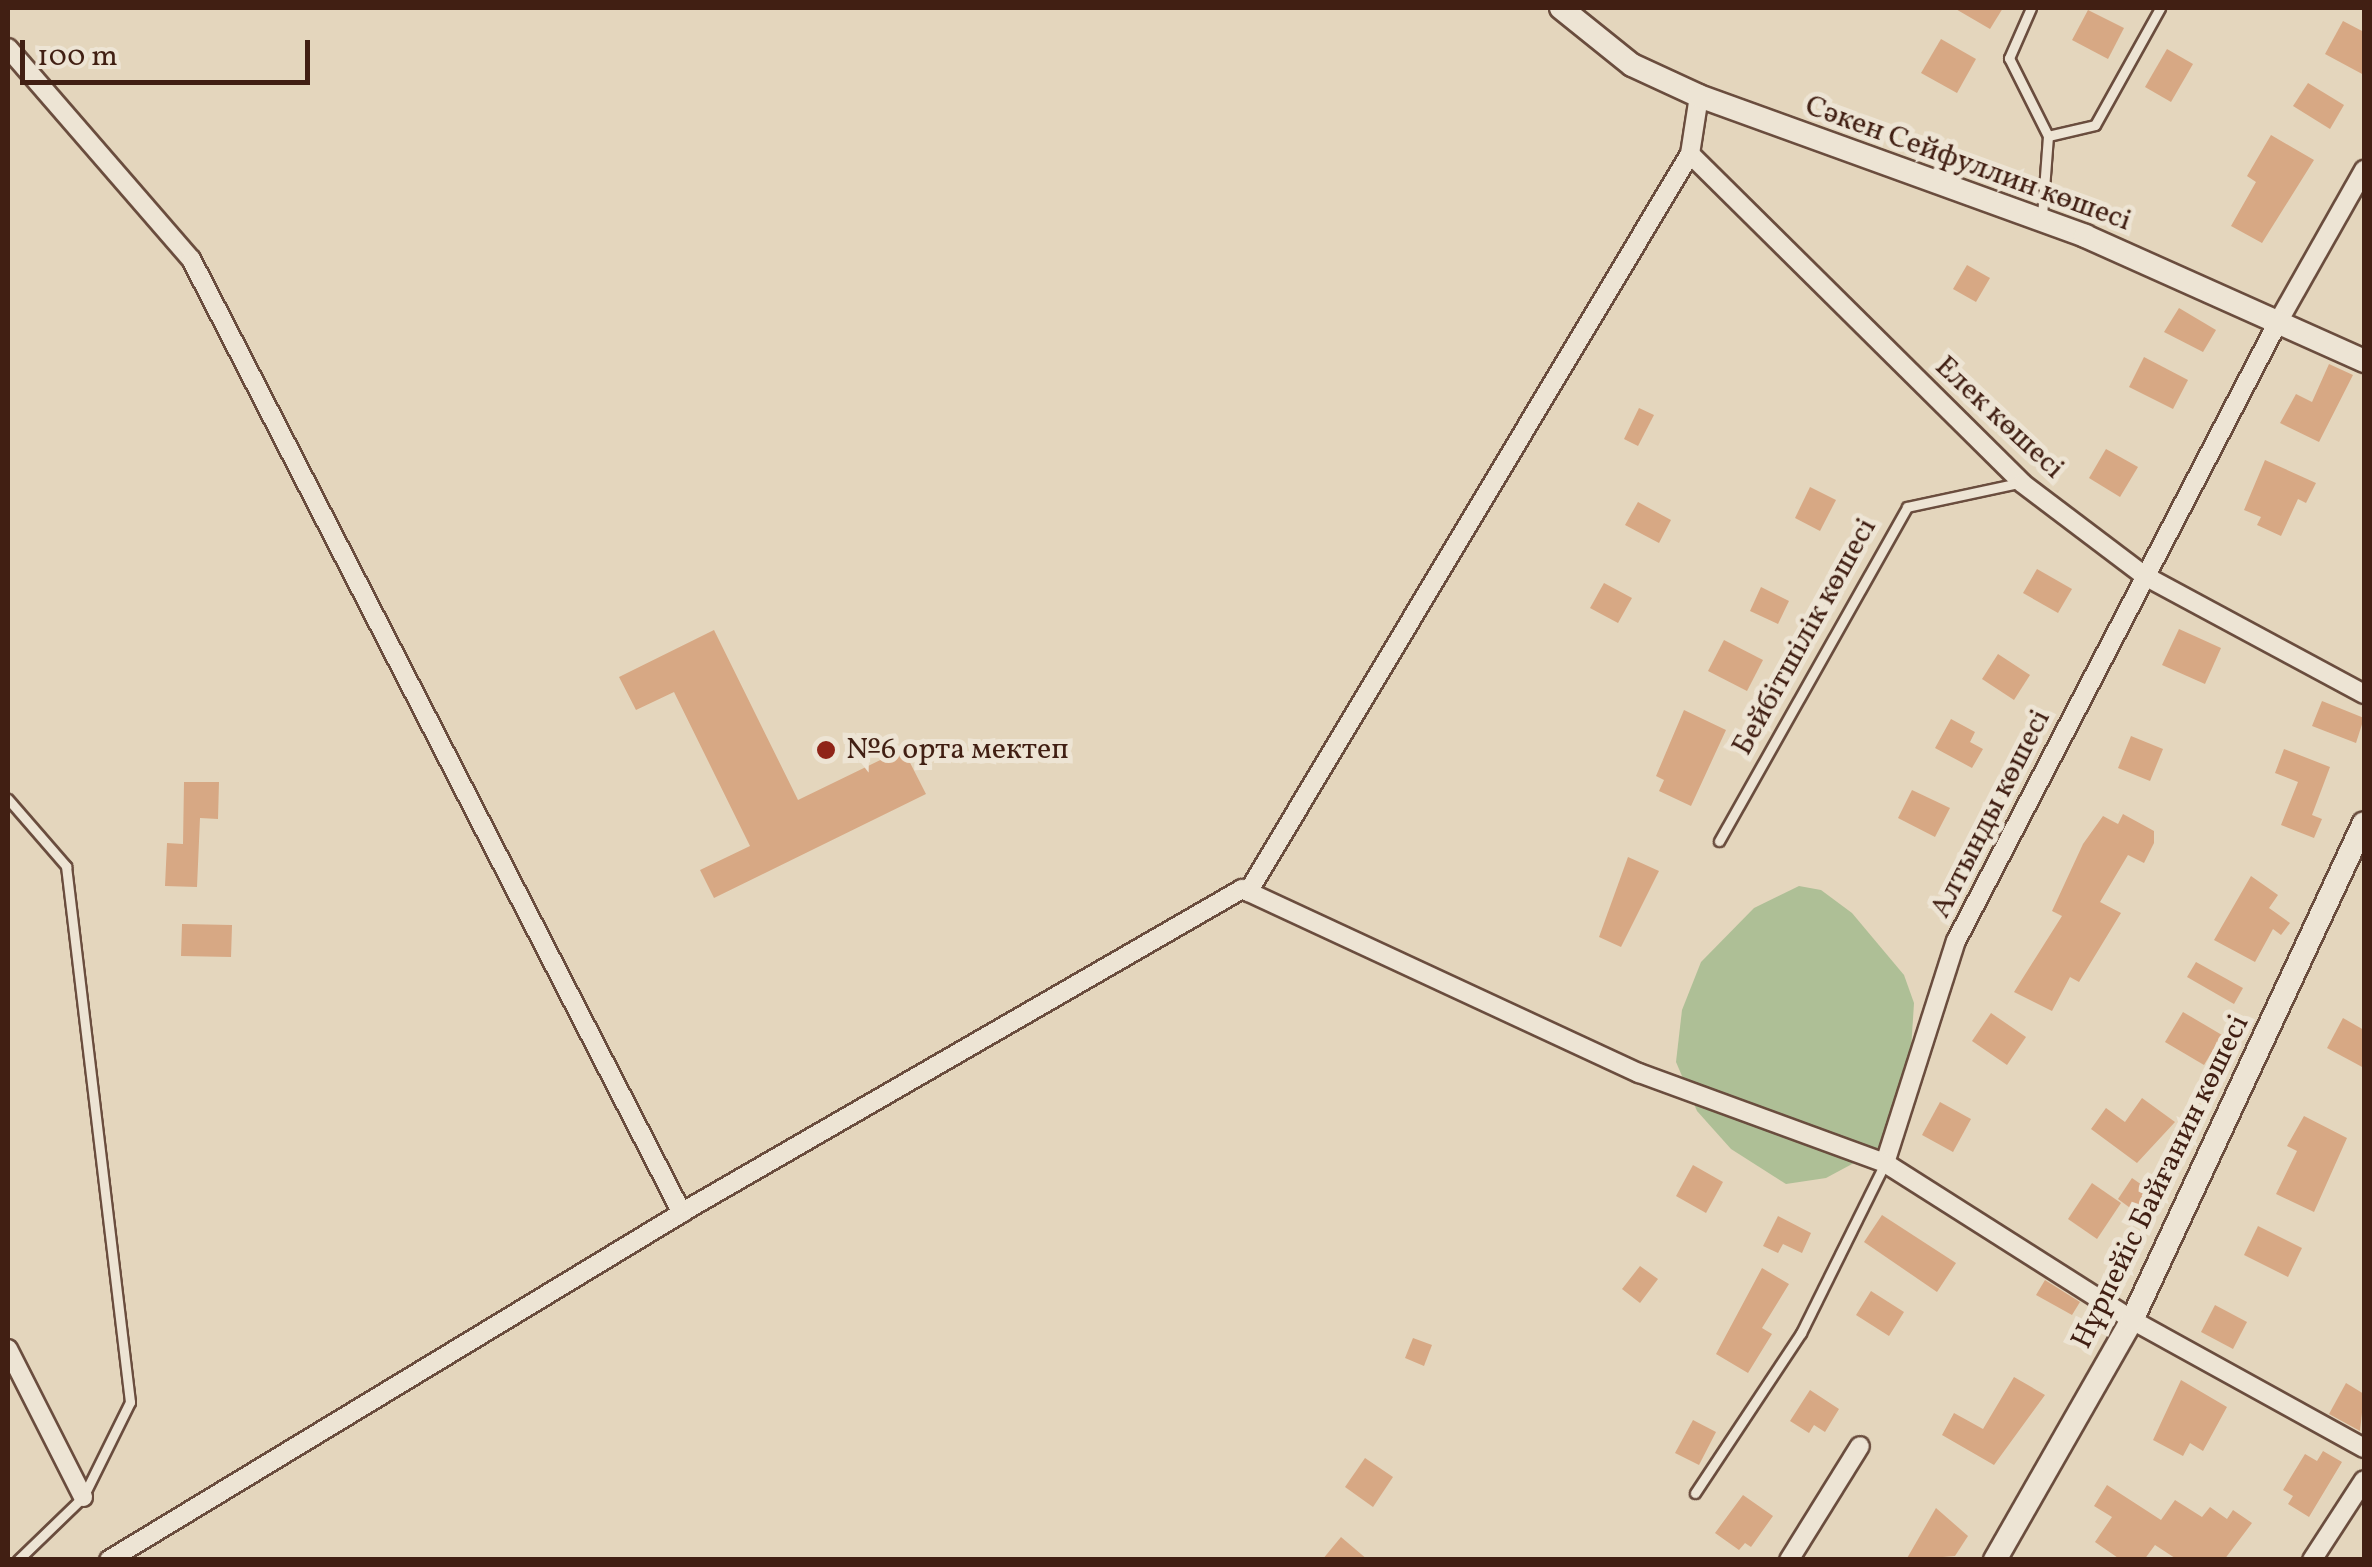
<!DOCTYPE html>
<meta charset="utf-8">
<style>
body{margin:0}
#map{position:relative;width:2372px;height:1567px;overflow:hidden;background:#e4d6bd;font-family:Vollkorn,serif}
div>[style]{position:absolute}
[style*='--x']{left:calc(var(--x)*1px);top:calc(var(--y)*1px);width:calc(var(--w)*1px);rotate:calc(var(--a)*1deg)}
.green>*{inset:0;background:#aebf96}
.building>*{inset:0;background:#d7a884}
.roads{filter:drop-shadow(2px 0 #6a4d3e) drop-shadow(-2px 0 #6a4d3e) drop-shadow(0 2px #6a4d3e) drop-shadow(0 -2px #6a4d3e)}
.service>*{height:9px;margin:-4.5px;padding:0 4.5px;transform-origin:4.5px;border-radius:4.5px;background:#ede4d4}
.minor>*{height:18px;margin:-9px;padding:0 9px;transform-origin:9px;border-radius:9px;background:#ede4d4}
.tertiary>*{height:22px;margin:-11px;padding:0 11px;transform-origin:11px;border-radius:11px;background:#ede4d4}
.dots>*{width:28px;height:28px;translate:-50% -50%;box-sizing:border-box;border:5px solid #ede4d4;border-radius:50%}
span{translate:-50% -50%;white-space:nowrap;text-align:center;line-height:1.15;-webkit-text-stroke:10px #ede4d4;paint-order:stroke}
.street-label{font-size:30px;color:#411f13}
.poi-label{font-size:30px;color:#411f13}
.left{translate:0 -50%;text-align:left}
.frame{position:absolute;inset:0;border:10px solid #411f13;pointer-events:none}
.scale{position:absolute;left:20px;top:40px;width:290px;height:45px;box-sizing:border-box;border:5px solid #411f13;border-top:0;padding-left:12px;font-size:30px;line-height:35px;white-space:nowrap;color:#411f13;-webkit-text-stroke:8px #ede4d4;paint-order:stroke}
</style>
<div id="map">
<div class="green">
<i style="clip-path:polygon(1799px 886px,1821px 890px,1852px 913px,1904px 975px,1914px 1003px,1911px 1050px,1880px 1149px,1826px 1178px,1786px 1184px,1731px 1149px,1697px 1111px,1676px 1062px,1682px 1010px,1701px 962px,1754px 908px)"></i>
</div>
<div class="building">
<i style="clip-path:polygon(1954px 8px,2003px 8px,1990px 29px)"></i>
<i style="clip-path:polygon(2088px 10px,2124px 28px,2108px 59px,2072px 40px)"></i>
<i style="clip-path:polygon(2343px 21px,2364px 32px,2364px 75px,2325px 54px)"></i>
<i style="clip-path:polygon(1941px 39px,1976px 59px,1957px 93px,1921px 73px)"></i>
<i style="clip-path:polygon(2167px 49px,2193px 64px,2171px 102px,2145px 87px)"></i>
<i style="clip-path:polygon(2308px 83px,2344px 105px,2330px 129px,2293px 106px)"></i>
<i style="clip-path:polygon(2271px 135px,2314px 160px,2262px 243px,2231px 226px,2256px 182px,2247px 176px)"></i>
<i style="clip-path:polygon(1967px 265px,1990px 278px,1976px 302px,1953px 289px)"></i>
<i style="clip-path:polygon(2179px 308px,2216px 330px,2203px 352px,2164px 332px)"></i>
<i style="clip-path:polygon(2144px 357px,2188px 380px,2173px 409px,2129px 387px)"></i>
<i style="clip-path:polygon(2329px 364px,2353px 375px,2319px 442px,2280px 423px,2296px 394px,2312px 402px)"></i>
<i style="clip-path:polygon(1639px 408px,1654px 415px,1638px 446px,1624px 439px)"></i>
<i style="clip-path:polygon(2106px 449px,2138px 467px,2120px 497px,2089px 478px)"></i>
<i style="clip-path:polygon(2265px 460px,2316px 483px,2306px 503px,2298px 499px,2281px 536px,2257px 525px,2261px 517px,2244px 510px)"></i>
<i style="clip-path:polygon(1810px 487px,1836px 500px,1820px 531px,1795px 518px)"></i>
<i style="clip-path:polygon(1638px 502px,1671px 520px,1659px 543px,1625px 525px)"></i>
<i style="clip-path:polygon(2037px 569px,2072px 589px,2058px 613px,2023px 593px)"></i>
<i style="clip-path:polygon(1604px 583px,1632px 598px,1618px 623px,1590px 608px)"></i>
<i style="clip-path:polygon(1761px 587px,1789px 601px,1778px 624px,1750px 611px)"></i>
<i style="clip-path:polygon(2179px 629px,2221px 648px,2205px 684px,2162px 665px)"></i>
<i style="clip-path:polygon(714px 630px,798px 800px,903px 749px,926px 794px,714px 898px,700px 870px,750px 846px,674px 692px,636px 710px,619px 677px)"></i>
<i style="clip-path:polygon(1724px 640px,1763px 660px,1747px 691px,1708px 671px)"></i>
<i style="clip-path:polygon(1998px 654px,2030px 675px,2014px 700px,1982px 679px)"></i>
<i style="clip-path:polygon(2322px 701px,2364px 718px,2356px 743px,2312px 726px)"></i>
<i style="clip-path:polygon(1684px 710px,1726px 730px,1691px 806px,1659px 791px,1664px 780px,1656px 776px)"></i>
<i style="clip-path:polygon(1951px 719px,1975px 732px,1970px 742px,1983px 749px,1972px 768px,1935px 748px)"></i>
<i style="clip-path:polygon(2131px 736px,2163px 749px,2150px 781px,2118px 768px)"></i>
<i style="clip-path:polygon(2284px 749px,2330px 767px,2312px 815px,2322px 819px,2314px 838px,2281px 825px,2298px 782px,2275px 773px)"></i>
<i style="clip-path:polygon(184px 782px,219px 782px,218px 819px,200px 818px,197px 887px,165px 886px,167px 843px,183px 844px)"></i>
<i style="clip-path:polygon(1912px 790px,1950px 808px,1935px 837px,1898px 818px)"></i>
<i style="clip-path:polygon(2123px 814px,2154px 831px,2154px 843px,2144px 863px,2128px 855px,2100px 902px,2121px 913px,2079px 982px,2070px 977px,2052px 1011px,2014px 992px,2062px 916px,2052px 911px,2083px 844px,2103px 816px,2118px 824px)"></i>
<i style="clip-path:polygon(1628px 857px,1659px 871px,1621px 947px,1599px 937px)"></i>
<i style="clip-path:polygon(2251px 876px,2278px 895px,2269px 908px,2290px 923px,2281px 935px,2273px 929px,2255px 962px,2214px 940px)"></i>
<i style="clip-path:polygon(182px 924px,232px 925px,231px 957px,181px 956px)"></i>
<i style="clip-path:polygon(2196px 962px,2243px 988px,2234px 1004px,2187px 977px)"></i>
<i style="clip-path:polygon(2183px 1012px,2222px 1035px,2204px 1065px,2165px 1042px)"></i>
<i style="clip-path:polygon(1991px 1013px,2026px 1037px,2007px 1065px,1972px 1041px)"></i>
<i style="clip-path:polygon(2343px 1018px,2364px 1030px,2364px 1068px,2327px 1048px)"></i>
<i style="clip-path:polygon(2142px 1098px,2175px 1122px,2137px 1163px,2091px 1129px,2106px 1108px,2125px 1122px)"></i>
<i style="clip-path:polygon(1940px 1102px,1971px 1119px,1953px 1152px,1922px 1135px)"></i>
<i style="clip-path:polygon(2304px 1116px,2347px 1138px,2314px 1212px,2276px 1194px,2297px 1151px,2287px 1146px)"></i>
<i style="clip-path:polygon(1693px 1165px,1723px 1182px,1706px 1213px,1676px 1196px)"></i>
<i style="clip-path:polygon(2132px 1178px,2152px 1192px,2137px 1213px,2118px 1199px)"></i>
<i style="clip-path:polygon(2092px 1183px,2121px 1203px,2097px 1239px,2068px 1219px)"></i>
<i style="clip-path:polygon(1882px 1215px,1956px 1263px,1937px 1292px,1864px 1242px)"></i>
<i style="clip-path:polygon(1778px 1216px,1811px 1233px,1802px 1253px,1783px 1244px,1778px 1253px,1763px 1246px)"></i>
<i style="clip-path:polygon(2258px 1226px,2302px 1248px,2288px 1277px,2244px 1255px)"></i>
<i style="clip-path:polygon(1640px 1266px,1658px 1279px,1640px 1303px,1622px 1289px)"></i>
<i style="clip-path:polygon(1762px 1268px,1789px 1284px,1762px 1328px,1772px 1334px,1748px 1373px,1716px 1354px)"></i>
<i style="clip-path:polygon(2045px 1280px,2080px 1302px,2072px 1315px,2036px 1295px)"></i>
<i style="clip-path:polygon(1871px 1291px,1904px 1312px,1889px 1336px,1856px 1315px)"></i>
<i style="clip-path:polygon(2215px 1305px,2247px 1322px,2233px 1349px,2201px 1332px)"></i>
<i style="clip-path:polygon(1413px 1338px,1432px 1345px,1424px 1366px,1405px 1358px)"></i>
<i style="clip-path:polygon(2014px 1377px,2045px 1395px,1994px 1465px,1942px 1435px,1954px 1413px,1983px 1429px)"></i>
<i style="clip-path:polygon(2181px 1380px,2227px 1407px,2203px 1451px,2190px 1443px,2183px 1456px,2153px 1440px)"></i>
<i style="clip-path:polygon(2346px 1383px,2364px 1394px,2360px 1431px,2329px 1414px)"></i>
<i style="clip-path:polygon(1810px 1390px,1839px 1409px,1825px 1432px,1814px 1425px,1809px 1433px,1790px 1421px)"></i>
<i style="clip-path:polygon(1693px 1420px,1716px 1432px,1699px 1465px,1675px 1453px)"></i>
<i style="clip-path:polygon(2323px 1451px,2342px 1462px,2309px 1517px,2288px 1504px,2293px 1496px,2283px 1490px,2305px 1454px,2317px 1461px)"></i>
<i style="clip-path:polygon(1365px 1458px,1393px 1477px,1373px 1507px,1345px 1487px)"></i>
<i style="clip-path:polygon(2107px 1485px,2161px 1520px,2175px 1500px,2202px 1517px,2210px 1507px,2227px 1519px,2233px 1510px,2252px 1523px,2224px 1560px,2178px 1560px,2155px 1545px,2144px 1560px,2121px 1560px,2095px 1542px,2112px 1517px,2094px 1506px)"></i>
<i style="clip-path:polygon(1743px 1495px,1773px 1516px,1751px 1547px,1745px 1543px,1739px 1550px,1715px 1533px)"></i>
<i style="clip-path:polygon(1936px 1508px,1968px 1536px,1955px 1556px,1906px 1560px)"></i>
<i style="clip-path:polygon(1341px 1537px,1368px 1560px,1322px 1560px)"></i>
</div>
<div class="roads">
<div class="service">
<i style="--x:2031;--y:8;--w:55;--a:113.7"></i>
<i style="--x:2009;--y:58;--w:87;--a:63.4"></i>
<i style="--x:2048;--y:136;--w:80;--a:94.3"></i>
<i style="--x:2048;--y:136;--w:48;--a:-13.2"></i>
<i style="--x:2095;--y:125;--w:134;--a:-60.9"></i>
<i style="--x:8;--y:799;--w:89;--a:49.1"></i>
<i style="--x:66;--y:866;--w:540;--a:83.19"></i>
<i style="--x:130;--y:1402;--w:106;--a:116.3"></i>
<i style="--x:83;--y:1497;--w:91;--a:135.9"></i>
<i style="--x:1719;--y:841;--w:383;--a:-60.6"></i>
<i style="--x:1907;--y:507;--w:115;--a:-12.1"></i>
<i style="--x:1695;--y:1493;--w:192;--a:-56.5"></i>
<i style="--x:1801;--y:1333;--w:190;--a:-63.7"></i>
</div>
<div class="minor">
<i style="--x:8;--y:48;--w:279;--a:49.1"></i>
<i style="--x:191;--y:259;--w:1073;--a:62.77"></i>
<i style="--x:1699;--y:96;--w:59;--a:98.8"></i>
<i style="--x:1690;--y:154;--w:467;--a:44.7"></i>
<i style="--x:2022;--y:483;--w:154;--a:37.1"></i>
<i style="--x:2145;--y:576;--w:249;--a:28.3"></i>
<i style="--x:1248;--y:892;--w:860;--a:-59.08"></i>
<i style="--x:1885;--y:1163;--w:233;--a:-72.3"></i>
<i style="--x:1956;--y:941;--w:698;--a:-62.52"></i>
<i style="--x:2278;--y:322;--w:175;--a:-60.5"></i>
<i style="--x:8;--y:1349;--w:166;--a:63.1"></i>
<i style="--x:109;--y:1560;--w:683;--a:-31.22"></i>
<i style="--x:693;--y:1206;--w:634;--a:-30"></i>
<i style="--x:1242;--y:889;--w:438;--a:24.9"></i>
<i style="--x:1639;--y:1073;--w:262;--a:20.1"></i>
<i style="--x:1885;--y:1163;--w:293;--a:32.4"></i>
<i style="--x:2132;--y:1320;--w:265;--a:28.9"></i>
<i style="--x:1789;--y:1560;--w:134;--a:-58.1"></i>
<i style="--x:2312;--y:1560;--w:95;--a:-57"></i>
</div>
<div class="tertiary">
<i style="--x:1561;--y:8;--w:91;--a:38.8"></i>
<i style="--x:1632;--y:65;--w:74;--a:24.8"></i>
<i style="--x:1699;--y:96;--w:411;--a:19.9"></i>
<i style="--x:2085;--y:236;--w:306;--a:24.1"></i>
<i style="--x:1995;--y:1560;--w:276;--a:-60.3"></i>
<i style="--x:2132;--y:1320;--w:548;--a:-64.98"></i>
</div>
</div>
<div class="dots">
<i style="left:826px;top:750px;background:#8f2418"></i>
</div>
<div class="street-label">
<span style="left:1968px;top:164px;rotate:20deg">Сәкен Сейфуллин көшесі</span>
<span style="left:1999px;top:418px;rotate:43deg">Елек көшесі</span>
<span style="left:1805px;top:637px;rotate:-61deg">Бейбітшілік көшесі</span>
<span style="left:1991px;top:814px;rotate:-63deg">Алтынды көшесі</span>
<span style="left:2161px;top:1182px;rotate:-64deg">Нұрпейіс Байғанин көшесі</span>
</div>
<div class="poi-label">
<span class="left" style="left:846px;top:750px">№6 орта мектеп</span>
</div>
<div class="frame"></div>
<div class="scale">100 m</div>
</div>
